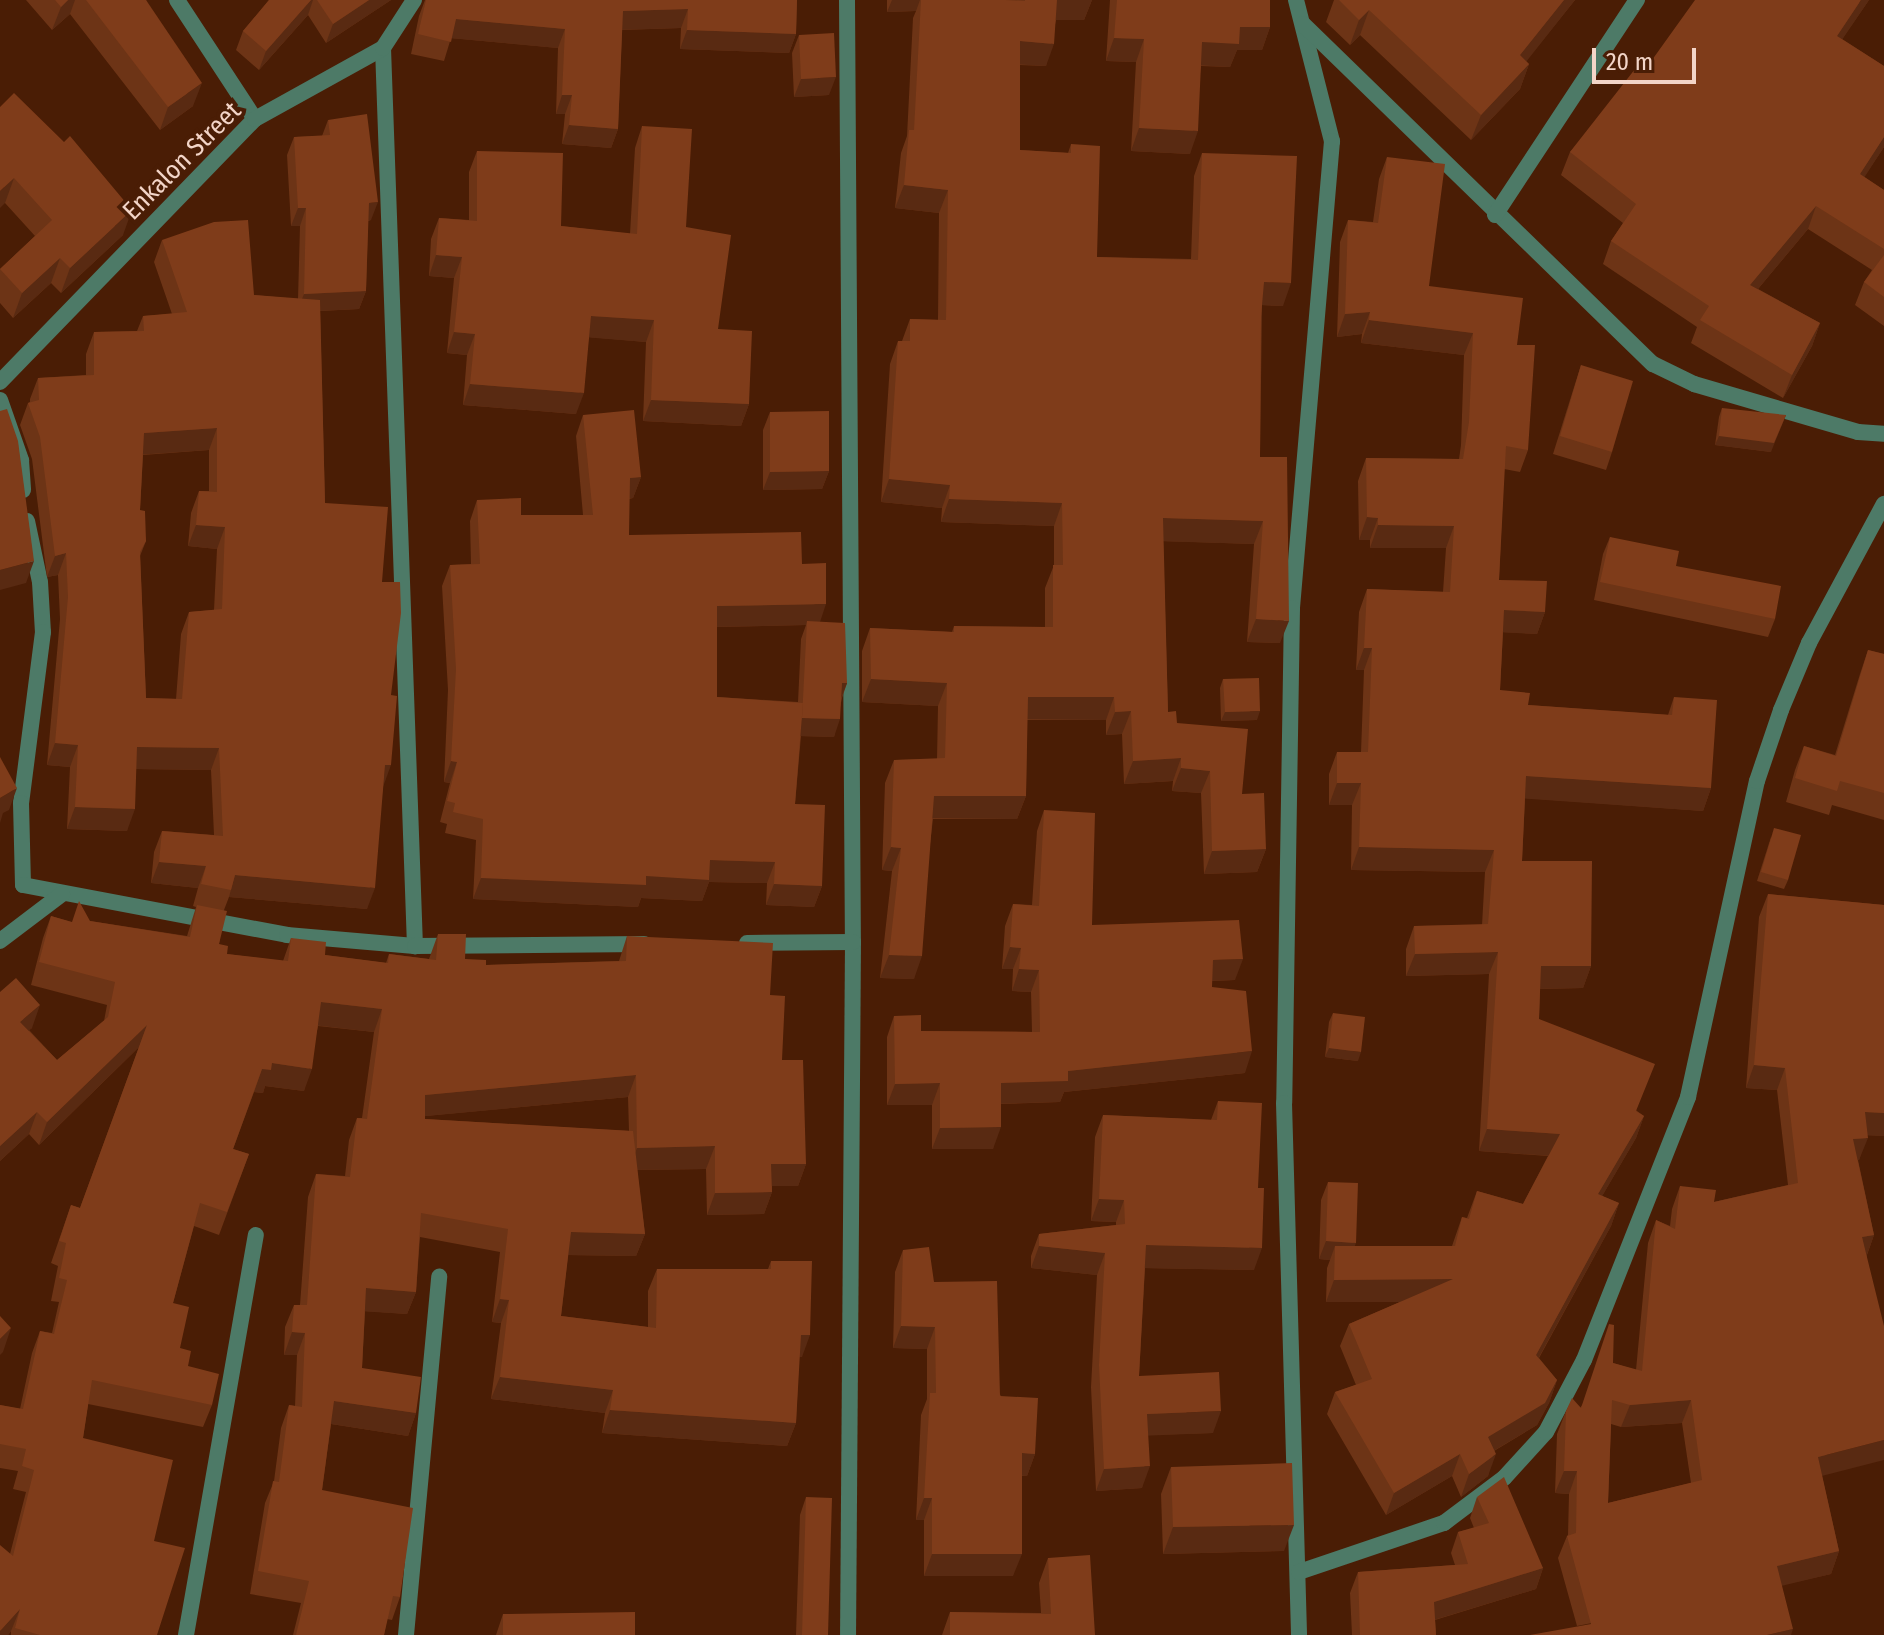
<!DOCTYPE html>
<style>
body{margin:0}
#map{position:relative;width:1884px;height:1635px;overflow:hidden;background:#4a1d05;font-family:"Fira Sans Condensed",sans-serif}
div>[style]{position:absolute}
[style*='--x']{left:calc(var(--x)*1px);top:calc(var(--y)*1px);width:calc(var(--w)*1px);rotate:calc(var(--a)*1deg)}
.street>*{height:16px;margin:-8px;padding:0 8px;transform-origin:8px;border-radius:8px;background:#4d7a67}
.wall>*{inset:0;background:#6d3416}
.shaded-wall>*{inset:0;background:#592a12}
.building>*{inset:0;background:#7f3c1a}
span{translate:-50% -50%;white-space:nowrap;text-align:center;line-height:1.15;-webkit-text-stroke:8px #4a1d05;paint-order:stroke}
.street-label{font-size:26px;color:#f3d5c8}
.scale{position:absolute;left:1592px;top:48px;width:104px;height:36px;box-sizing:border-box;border:4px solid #f3d5c8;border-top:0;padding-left:10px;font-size:24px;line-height:28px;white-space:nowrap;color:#f3d5c8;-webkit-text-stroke:6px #4a1d05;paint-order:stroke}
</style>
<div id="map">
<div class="street">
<i style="--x:177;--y:0;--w:142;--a:56.8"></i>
<i style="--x:847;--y:0;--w:942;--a:89.64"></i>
<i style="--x:853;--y:942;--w:693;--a:90.41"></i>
<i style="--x:1296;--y:0;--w:146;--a:75.7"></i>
<i style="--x:1332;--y:141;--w:469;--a:94.9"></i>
<i style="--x:1292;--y:608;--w:495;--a:90.9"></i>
<i style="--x:1284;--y:1103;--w:532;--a:88.38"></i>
<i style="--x:1303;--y:24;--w:488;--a:44.2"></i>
<i style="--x:1653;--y:364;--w:46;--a:26"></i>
<i style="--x:1694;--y:384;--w:171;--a:16.3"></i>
<i style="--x:1858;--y:432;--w:26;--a:4"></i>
<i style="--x:383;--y:48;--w:899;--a:87.96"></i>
<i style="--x:1495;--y:215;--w:258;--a:-56.6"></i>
<i style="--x:0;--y:382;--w:366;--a:-45.9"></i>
<i style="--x:255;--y:119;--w:146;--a:-29"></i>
<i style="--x:383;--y:48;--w:57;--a:-57.1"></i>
<i style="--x:0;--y:400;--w:64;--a:70.7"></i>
<i style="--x:21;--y:460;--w:30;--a:86"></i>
<i style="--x:27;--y:521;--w:62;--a:78"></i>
<i style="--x:40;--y:582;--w:50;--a:86.6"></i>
<i style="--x:43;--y:632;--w:172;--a:97.3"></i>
<i style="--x:21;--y:803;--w:82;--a:88.6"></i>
<i style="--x:23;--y:885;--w:269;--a:10.7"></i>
<i style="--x:287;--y:935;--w:128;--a:4.9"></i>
<i style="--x:415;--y:946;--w:229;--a:-0.5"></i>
<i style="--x:0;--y:941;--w:78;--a:-37.2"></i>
<i style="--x:747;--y:943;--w:106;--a:-0.5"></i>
<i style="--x:1299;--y:1572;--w:153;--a:-18.7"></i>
<i style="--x:1444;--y:1523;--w:75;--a:-36.9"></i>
<i style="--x:1504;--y:1478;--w:62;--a:-47.6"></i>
<i style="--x:1546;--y:1432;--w:81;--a:-62.2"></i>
<i style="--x:1584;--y:1360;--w:283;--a:-68.4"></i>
<i style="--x:1688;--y:1097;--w:323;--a:-77.7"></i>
<i style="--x:1757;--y:781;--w:75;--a:-71.3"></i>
<i style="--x:1781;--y:710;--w:73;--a:-67.3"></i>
<i style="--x:1809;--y:643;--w:158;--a:-61.7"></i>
<i style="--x:186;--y:1635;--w:406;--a:-80.1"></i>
<i style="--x:406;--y:1635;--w:360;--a:-84.7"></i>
</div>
<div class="wall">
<i style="clip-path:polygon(26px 0,146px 0,193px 106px,160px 130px,70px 14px,52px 30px)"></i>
<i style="clip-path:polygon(269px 0,391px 0,326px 43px,308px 15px,259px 70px,236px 50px,243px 31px)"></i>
<i style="clip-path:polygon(425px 0,797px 0,796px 34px,789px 53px,680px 49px,681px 28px,622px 30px,618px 129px,611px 148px,562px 144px,565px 114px,556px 114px,558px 48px,451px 38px,444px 61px,411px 54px,419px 16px)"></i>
<i style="clip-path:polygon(887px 0,1092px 0,1084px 20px,1056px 20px,1046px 66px,1020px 65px,1020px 150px,1068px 153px,1071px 144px,1097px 257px,1191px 259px,1194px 176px,1202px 153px,1283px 306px,1262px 305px,1260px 457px,1280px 643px,1247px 642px,1254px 544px,1163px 541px,1168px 712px,1177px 723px,1242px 794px,1266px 849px,1257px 872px,1204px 874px,1201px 793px,1172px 791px,1173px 781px,1124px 784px,1122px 734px,1106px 735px,1106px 720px,1027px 720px,1026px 796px,1017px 819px,933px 819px,914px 979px,880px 978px,892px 871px,882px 870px,885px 783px,894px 760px,937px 759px,938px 706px,862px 702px,862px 651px,870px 628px,952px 632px,954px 626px,1045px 627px,1045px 588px,1054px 565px,1054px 526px,941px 522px,942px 508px,881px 502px,890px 364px,898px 341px,902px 341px,910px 319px,938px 320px,939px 213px,895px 208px,901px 153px,907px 136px,913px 18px,916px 11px,887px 12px)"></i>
<i style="clip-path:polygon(1110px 0,1270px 0,1270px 27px,1262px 50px,1237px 50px,1230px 67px,1201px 66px,1190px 154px,1131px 151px,1136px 62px,1106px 61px)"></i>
<i style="clip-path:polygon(1334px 0,1575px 0,1526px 61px,1529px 64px,1520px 89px,1471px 140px,1360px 35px,1350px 45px,1326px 22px)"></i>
<i style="clip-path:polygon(1869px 0,1842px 39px,1884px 66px,1884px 147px,1864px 177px,1884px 190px,1884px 326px,1855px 305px,1864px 282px,1872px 270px,1808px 229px,1758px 289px,1820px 323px,1812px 346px,1783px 398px,1691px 343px,1697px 327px,1603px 264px,1611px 241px,1623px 223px,1561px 175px,1570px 152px,1652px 60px)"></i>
<i style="clip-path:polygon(799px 35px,829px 95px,794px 97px,792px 53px)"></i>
<i style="clip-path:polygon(0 107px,123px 235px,61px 293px,51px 283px,13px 318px,0 303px,0 269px,35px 236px,5px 203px)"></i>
<i style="clip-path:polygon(evenodd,328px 120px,371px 220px,368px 221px,366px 291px,359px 309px,320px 311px,325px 503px,382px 582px,391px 695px,383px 787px,367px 909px,229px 897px,224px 910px,219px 944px,227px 954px,283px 961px,291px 938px,325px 955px,386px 963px,389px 954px,429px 959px,438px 934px,465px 959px,486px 965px,619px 961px,627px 936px,770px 995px,782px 1060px,806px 1164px,798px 1186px,772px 1186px,772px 1192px,764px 1214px,707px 1215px,706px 1169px,637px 1170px,645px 1234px,636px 1256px,568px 1255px,561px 1316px,648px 1327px,648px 1291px,657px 1269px,768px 1269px,771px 1261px,802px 1357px,799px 1357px,796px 1423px,787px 1446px,602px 1433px,605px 1413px,491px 1399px,501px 1323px,492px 1322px,500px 1252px,420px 1237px,416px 1292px,407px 1314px,365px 1311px,362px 1368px,416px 1413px,408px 1436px,331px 1424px,322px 1490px,400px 1597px,392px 1620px,387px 1619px,384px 1635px,293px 1635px,301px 1603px,250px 1594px,265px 1503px,274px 1481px,281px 1428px,289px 1405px,295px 1406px,297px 1355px,284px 1355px,285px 1327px,294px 1305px,300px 1305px,308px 1197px,316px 1174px,345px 1176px,349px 1140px,357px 1118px,362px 1118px,374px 1032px,318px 1026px,304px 1091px,265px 1086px,263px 1093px,254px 1092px,233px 1149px,249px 1154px,219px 1235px,194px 1226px,173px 1303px,180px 1348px,188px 1366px,212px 1405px,203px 1427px,88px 1404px,83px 1438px,154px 1541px,157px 1635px,11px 1635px,11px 1631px,8px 1635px,0 1635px,10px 1554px,26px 1492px,13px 1489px,18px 1471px,0 1468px,0 1405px,20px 1409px,32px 1353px,40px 1331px,52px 1333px,59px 1302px,51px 1301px,58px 1266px,51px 1263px,71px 1205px,80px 1208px,139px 1047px,39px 1145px,29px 1134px,0 1161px,0 992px,32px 1028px,29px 1030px,57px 1060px,104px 1021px,107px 1005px,31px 985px,43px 938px,51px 916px,71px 922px,90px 921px,187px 936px,196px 907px,193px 906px,198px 888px,151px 883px,154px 852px,162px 831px,214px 835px,211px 770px,136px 769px,127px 831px,67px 829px,70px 767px,47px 765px,60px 619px,58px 575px,47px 577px,32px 459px,20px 425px,28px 403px,30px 402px,30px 399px,38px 378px,86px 375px,86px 354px,94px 332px,137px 331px,143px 316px,172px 314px,154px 262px,162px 240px,254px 295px,298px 299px,300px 226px,291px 226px,287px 155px,294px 137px,322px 136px,328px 120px,209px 450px,209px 491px,199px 491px,191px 513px,188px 546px,217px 549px,214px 610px,189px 612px,181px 634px,176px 699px,146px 698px,140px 556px,146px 541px,140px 510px,143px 455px,209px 450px,328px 120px,628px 1097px,629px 1131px,425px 1119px,425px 1116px,628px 1097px)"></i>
<i style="clip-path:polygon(642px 126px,686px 227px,718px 329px,749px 404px,741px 426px,643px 421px,646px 342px,589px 337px,576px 414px,463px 405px,467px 355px,447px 353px,454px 278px,429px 276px,431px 239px,439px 218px,469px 220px,469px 172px,477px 151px,561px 226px,630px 234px,635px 148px)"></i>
<i style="clip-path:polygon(1387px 157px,1429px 286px,1517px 345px,1528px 450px,1520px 472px,1504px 469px,1499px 580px,1545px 612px,1537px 634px,1503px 632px,1500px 690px,1528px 705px,1668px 715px,1674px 697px,1711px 788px,1703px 811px,1525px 798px,1522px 861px,1591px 966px,1583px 988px,1540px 989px,1539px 1019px,1637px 1111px,1644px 1116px,1636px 1138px,1602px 1196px,1619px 1203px,1611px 1226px,1539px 1358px,1557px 1380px,1549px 1403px,1537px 1425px,1494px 1451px,1488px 1476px,1461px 1497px,1452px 1476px,1386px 1515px,1327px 1414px,1335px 1392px,1356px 1385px,1340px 1346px,1349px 1324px,1400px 1302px,1326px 1302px,1327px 1268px,1330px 1260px,1319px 1259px,1321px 1200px,1328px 1182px,1355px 1246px,1452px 1246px,1462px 1217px,1467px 1218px,1477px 1191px,1523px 1204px,1548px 1156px,1479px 1151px,1489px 974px,1406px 976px,1406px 949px,1414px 926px,1482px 925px,1485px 872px,1351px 870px,1352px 805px,1329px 805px,1329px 774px,1337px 752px,1361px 752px,1364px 670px,1356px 670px,1359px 612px,1367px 589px,1443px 592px,1446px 548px,1370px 548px,1370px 540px,1359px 540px,1358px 481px,1366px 458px,1459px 459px,1461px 445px,1464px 355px,1361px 343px,1362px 334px,1337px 337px,1340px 242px,1348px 220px,1373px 222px,1379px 179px)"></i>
<i style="clip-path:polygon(1581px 365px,1612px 452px,1606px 470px,1553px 454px)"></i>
<i style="clip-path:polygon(1722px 408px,1771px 452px,1715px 445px,1719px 417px)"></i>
<i style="clip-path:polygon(770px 412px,829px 471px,822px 489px,763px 490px,763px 430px)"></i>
<i style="clip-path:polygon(evenodd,583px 415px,641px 477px,633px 498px,629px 499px,629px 535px,802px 564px,820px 622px,847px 683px,842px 698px,834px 737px,801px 736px,795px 804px,822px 886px,814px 907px,766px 905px,767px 883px,709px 882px,702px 901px,641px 898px,638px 907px,473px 899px,476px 840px,445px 833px,447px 824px,440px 822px,450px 783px,444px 782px,448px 690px,442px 586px,450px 565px,471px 564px,470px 521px,477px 500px,521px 515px,583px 515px,576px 436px,583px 415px,806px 625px,801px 639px,798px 702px,717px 697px,717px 627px,806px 625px)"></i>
<i style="clip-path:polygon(1610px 537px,1676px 566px,1775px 619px,1768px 637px,1594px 600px,1603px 554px)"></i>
<i style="clip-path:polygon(1868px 650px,1884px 654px,1884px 820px,1832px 805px,1829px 815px,1786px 802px,1795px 770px,1804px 746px,1835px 755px,1860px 674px)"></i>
<i style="clip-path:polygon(1223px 679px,1257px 720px,1221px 721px,1220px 688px)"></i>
<i style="clip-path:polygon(1044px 810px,1092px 925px,1235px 980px,1212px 981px,1212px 987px,1245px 1073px,1064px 1092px,1060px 1102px,1001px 1104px,993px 1149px,932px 1149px,932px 1105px,887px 1105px,887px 1037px,894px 1016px,921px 1031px,1032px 1032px,1031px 992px,1012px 991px,1013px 969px,1002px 969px,1005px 926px,1013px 904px,1032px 905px,1037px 831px)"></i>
<i style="clip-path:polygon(1771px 837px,1788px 880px,1784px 889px,1757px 881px)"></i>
<i style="clip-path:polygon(evenodd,1768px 894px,1884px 905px,1884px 1136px,1867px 1135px,1859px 1160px,1858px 1160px,1874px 1235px,1867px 1255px,1822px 1476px,1839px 1551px,1831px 1574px,1782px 1585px,1577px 1626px,1558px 1558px,1567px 1536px,1568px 1535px,1569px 1494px,1555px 1493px,1557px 1434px,1566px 1411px,1580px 1408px,1613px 1363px,1636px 1370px,1648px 1243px,1656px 1220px,1670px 1226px,1672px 1209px,1680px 1186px,1714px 1202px,1788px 1185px,1777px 1090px,1746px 1088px,1759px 917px,1768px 894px,1682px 1423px,1691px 1483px,1608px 1503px,1611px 1424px,1621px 1427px,1682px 1423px)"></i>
<i style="clip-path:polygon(1333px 1013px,1358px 1061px,1325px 1057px,1329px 1022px)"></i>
<i style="clip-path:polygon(1218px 1101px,1254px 1270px,1145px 1268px,1139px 1376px,1213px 1433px,1148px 1435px,1142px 1488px,1096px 1491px,1091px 1387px,1097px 1275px,1031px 1268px,1031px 1256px,1039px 1234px,1116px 1225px,1116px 1222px,1091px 1221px,1095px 1137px,1103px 1115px,1211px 1120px)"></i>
<i style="clip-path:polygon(903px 1250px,934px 1282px,1035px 1454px,1027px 1476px,1022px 1476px,1013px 1576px,924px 1576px,924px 1520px,916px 1520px,921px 1415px,927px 1399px,927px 1349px,893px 1348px,895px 1272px)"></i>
<i style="clip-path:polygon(1171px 1467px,1284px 1551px,1163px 1554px,1161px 1494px)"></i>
<i style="clip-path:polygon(806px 1497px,828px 1635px,796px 1635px,800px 1515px)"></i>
<i style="clip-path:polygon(1477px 1497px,1543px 1568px,1536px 1589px,1435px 1620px,1436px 1635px,1352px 1635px,1350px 1593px,1358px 1572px,1455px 1565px,1451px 1553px,1458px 1532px,1474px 1528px,1470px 1518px)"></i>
<i style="clip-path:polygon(1048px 1558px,1095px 1635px,942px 1635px,950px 1612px,1041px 1613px,1039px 1583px)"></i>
<i style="clip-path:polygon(503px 1614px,635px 1635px,496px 1635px)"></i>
</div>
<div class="shaded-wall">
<i style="clip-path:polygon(68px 0,75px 0,70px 14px,52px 30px,61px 7px)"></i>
<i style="clip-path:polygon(311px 0,313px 0,308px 15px,259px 70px,266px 51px)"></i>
<i style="clip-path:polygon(369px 0,391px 0,326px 43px,333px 24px)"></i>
<i style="clip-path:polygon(892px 0,920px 0,916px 11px,887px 12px)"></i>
<i style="clip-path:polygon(1056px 0,1092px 0,1084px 20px,1049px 20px)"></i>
<i style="clip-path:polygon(1564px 0,1575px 0,1511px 81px,1520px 55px)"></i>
<i style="clip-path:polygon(1861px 0,1869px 0,1829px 59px,1837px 36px)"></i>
<i style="clip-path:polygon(688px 9px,681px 28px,616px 30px,623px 11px)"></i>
<i style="clip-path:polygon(1369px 10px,1360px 35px,1350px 45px,1359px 20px)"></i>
<i style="clip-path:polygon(456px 19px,565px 29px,558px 48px,449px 38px)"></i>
<i style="clip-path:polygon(1240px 27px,1270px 27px,1262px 50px,1237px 50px,1230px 67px,1194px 65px,1202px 42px)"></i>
<i style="clip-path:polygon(687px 30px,796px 34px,789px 53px,680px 49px)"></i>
<i style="clip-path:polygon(1114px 38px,1144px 39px,1136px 62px,1106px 61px)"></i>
<i style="clip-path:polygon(1020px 41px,1054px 44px,1046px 66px,1012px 64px)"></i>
<i style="clip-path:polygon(1529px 64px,1520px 89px,1471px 140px,1481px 115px)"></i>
<i style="clip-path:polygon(836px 77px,829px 95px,794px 97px,801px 79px)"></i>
<i style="clip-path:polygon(202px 83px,193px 106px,160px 130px,168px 107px)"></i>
<i style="clip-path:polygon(562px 95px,572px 95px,565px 114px,556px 114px)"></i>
<i style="clip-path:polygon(569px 125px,618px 129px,611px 148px,562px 144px)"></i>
<i style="clip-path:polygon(1139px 128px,1198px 131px,1190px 154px,1131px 151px)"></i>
<i style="clip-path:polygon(1884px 137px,1884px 147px,1851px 198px,1860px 174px)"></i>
<i style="clip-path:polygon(14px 178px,5px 203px,0 208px,0 191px)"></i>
<i style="clip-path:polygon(904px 185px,948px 190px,939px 213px,895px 208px)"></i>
<i style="clip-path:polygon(378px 202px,371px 220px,362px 221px,369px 203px)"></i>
<i style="clip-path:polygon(1816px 206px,1808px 229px,1742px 308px,1750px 285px)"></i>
<i style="clip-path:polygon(298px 208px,306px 208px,300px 226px,291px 226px)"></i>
<i style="clip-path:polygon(132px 210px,123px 235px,61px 293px,70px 268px)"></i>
<i style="clip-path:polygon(436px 255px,462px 257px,454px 278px,429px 276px)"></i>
<i style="clip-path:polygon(60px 258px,51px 283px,13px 318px,22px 293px)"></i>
<i style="clip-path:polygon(1264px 282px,1291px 283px,1283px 306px,1256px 305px)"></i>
<i style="clip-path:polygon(366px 291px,359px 309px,297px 312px,304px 294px)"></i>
<i style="clip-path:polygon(1370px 312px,1362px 334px,1337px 337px,1345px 314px)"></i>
<i style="clip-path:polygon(591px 316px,654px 320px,646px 342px,583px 337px)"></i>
<i style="clip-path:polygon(1369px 320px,1473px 333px,1464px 355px,1361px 343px)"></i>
<i style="clip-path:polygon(1820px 323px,1812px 346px,1783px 398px,1792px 375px)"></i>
<i style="clip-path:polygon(454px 332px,475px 334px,467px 355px,447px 353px)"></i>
<i style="clip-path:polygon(470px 384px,584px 393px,576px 414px,463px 405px)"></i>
<i style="clip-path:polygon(651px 400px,749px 404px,741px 426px,643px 421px)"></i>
<i style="clip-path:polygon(1786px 415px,1771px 452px,1715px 445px,1719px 436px)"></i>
<i style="clip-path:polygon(217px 428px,209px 450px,136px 455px,144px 433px)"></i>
<i style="clip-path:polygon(829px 471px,822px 489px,763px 490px,770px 472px)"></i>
<i style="clip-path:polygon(641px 477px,633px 498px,622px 499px,630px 478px)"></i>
<i style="clip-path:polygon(889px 479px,950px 485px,942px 508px,881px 502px)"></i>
<i style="clip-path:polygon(949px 499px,1062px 503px,1054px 526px,941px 522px)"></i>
<i style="clip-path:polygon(1367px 517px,1378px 518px,1370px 540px,1359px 540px)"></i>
<i style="clip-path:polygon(1163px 518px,1263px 521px,1254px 544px,1154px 541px)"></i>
<i style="clip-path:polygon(196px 525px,225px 527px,217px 549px,188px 546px)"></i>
<i style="clip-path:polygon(1378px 525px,1454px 526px,1446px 548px,1370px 548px)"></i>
<i style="clip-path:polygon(66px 553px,58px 575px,47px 577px,55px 556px)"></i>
<i style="clip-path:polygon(34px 561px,26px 583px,0 590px,0 570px)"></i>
<i style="clip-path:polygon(826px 604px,819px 625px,807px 621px,806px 625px,710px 627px,717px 606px)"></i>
<i style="clip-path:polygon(1504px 610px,1545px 612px,1537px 634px,1495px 632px)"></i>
<i style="clip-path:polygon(1256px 619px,1289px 621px,1280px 643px,1247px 642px)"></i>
<i style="clip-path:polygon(1364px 648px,1372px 648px,1364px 670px,1356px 670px)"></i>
<i style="clip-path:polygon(871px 679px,947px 683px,938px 706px,862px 702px)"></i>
<i style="clip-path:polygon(842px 683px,847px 683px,840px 701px)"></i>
<i style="clip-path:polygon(1028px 697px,1114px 697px,1106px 720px,1019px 719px)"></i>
<i style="clip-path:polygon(1131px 711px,1122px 734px,1106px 735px,1115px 712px)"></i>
<i style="clip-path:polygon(1260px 711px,1257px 720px,1221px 721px,1225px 712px)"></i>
<i style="clip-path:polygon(802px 718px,840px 719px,834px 737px,796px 736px)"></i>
<i style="clip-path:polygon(55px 743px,78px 745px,70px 767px,47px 765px)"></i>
<i style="clip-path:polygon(137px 747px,219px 748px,211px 770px,129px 769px)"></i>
<i style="clip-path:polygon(1181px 758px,1173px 781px,1124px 784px,1133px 761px)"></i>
<i style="clip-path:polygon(451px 761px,457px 762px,450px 783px,444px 782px)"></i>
<i style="clip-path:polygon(385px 765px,391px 765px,383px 787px)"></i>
<i style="clip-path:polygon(1181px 768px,1210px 771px,1201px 793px,1172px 791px)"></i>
<i style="clip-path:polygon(1526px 776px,1711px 788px,1703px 811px,1518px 798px)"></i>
<i style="clip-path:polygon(1337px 783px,1361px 783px,1352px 805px,1329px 805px)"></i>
<i style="clip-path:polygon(17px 788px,9px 810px,3px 813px,0 823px,0 798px)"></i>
<i style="clip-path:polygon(934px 796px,1026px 796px,1017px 819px,926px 818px)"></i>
<i style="clip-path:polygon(75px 807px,135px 809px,127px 831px,67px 829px)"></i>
<i style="clip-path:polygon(891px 847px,901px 848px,892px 871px,882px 870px)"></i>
<i style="clip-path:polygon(1359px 847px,1494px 850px,1485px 872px,1351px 870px)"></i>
<i style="clip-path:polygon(1266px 849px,1257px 872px,1204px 874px,1212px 851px)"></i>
<i style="clip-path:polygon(710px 860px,775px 862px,767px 883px,709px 882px,702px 901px,641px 898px,638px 907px,473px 899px,481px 878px,646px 876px)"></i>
<i style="clip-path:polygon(159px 862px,206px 866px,198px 888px,151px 883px)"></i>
<i style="clip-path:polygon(235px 875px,375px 888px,367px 909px,229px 897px)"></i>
<i style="clip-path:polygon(774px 884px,822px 886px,814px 907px,766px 905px)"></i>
<i style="clip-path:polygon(1010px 947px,1021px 948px,1013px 969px,1002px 969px)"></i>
<i style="clip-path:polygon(1498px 952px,1489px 974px,1406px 976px,1415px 954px)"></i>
<i style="clip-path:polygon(889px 955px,922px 956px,914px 979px,880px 978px)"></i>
<i style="clip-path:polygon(1243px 959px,1235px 980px,1206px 981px,1213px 960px)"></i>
<i style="clip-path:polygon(1541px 966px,1591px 966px,1583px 988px,1533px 989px)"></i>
<i style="clip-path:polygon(1019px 969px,1039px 970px,1031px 992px,1012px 991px)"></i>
<i style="clip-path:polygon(321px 1002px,382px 1009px,374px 1032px,313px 1025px)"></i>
<i style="clip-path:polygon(40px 1005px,32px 1028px,12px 1045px,20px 1022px)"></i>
<i style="clip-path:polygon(147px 1025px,139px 1047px,39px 1145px,47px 1122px)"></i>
<i style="clip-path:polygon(1329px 1048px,1361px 1052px,1358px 1061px,1325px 1057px)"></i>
<i style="clip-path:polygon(1252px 1051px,1245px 1073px,1064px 1092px,1060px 1102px,993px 1104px,1001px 1083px,1068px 1071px)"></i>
<i style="clip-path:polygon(272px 1063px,312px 1069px,304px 1091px,265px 1086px,263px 1093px,254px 1092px,262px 1069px)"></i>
<i style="clip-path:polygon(1754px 1065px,1785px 1068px,1777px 1090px,1746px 1088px)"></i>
<i style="clip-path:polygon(636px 1075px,628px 1097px,416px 1117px,425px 1095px)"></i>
<i style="clip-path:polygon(940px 1083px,932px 1105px,887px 1105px,895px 1084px)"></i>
<i style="clip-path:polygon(37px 1112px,29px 1134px,0 1161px,0 1146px)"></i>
<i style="clip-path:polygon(1865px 1112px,1884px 1113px,1884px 1136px,1856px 1135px)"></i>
<i style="clip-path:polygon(1644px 1116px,1636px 1138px,1590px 1217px,1598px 1194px)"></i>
<i style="clip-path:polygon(1001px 1127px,993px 1149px,932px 1149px,940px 1128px)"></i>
<i style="clip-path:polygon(1487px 1129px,1560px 1134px,1552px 1156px,1479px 1151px)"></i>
<i style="clip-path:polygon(1868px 1138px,1859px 1160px,1845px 1162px,1853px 1139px)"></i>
<i style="clip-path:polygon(715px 1146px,706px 1169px,629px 1170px,637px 1148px)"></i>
<i style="clip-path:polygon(771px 1164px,806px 1164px,798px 1186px,763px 1186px)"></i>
<i style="clip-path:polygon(772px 1192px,764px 1214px,707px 1215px,715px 1193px)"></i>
<i style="clip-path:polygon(1099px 1199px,1124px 1200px,1116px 1222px,1091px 1221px)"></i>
<i style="clip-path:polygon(1619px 1203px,1611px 1226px,1528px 1377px,1536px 1355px)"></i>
<i style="clip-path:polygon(571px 1232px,645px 1234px,636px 1256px,563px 1255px)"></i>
<i style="clip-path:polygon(1874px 1235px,1866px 1257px,1862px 1237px)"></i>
<i style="clip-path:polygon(1326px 1241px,1356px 1243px,1349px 1261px,1335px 1246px,1330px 1260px,1319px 1259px)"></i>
<i style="clip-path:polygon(1146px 1245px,1262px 1248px,1254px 1270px,1138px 1268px)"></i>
<i style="clip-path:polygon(1039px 1246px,1105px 1253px,1097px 1275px,1031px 1268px)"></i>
<i style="clip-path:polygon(1453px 1279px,1444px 1302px,1326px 1302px,1334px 1280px)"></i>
<i style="clip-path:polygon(366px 1288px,416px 1292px,407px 1314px,358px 1311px)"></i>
<i style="clip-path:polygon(500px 1299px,509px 1300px,501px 1323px,492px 1322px)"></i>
<i style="clip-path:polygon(901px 1326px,935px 1327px,927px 1349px,893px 1348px)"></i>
<i style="clip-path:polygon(11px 1328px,3px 1352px,0 1355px,0 1339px)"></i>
<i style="clip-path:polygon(292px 1332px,305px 1333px,297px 1355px,284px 1355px)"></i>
<i style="clip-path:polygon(801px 1335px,810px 1335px,802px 1357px,792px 1357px)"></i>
<i style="clip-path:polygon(500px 1377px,613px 1390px,605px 1413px,491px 1399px)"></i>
<i style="clip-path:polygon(1557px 1380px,1549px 1403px,1537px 1425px,1480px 1459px,1488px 1437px)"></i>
<i style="clip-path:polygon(1691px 1400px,1682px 1423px,1621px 1427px,1630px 1405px)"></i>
<i style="clip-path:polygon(334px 1401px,416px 1413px,408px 1436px,325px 1423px)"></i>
<i style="clip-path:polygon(610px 1410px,796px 1423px,787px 1446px,602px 1433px)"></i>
<i style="clip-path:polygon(1221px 1411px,1213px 1433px,1139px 1436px,1147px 1414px)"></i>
<i style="clip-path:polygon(1884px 1440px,1884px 1460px,1810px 1479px,1818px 1457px)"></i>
<i style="clip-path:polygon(1022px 1453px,1035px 1454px,1027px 1476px,1014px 1475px)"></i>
<i style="clip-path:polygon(1460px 1454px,1452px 1476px,1386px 1515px,1394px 1493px)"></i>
<i style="clip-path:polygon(1496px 1454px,1488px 1476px,1461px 1497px,1469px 1474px)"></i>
<i style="clip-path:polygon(1150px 1466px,1142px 1488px,1096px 1491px,1104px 1469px)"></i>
<i style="clip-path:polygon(1564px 1471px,1577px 1471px,1569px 1494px,1555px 1493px)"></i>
<i style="clip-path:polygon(924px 1498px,932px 1498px,924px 1520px,916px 1520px)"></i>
<i style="clip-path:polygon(1294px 1525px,1284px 1551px,1163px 1554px,1173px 1527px)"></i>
<i style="clip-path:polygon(1839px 1551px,1831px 1574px,1769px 1589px,1777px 1566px)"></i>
<i style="clip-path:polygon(932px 1554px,1022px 1554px,1013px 1576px,924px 1576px)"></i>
<i style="clip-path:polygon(1543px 1568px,1536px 1589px,1427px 1622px,1434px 1602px)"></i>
<i style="clip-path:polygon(20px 1609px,11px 1631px,8px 1635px,0 1635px,0 1631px)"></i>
<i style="clip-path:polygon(1793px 1629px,1791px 1635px,1767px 1635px)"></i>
</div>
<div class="building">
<i style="clip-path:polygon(55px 0,68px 0,61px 7px)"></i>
<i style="clip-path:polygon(86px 0,146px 0,202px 83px,168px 107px)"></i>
<i style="clip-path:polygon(269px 0,311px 0,266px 51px,243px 31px)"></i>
<i style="clip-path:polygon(317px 0,369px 0,333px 24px)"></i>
<i style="clip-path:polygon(426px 0,797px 0,796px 34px,687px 30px,688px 9px,623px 11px,618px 129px,569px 125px,572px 95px,562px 95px,565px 29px,456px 19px,451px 42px,418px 34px)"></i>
<i style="clip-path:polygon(921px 0,1005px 0,1025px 1px,1025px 0,1057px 0,1054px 44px,1020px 41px,1020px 150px,1071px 153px,1071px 144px,1100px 146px,1097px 257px,1198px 260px,1202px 153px,1297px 156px,1291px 283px,1264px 282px,1261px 317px,1260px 457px,1287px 457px,1289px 621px,1256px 619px,1263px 521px,1163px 518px,1168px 712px,1176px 711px,1177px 723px,1248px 729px,1242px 794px,1264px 793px,1266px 849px,1212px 851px,1210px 771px,1181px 768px,1181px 758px,1133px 761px,1131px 711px,1115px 712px,1114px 697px,1028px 697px,1026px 796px,934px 796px,922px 956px,889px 955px,901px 848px,891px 847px,894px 760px,945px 758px,947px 683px,871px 679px,870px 628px,954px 632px,954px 626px,1053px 627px,1053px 565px,1063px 565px,1062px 503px,949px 499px,950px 485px,889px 479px,898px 341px,910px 341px,910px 319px,946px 320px,948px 190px,904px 185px,909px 130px,914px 130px)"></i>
<i style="clip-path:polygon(1117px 0,1270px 0,1270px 27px,1240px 27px,1239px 44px,1202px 42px,1198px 131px,1139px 128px,1144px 39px,1114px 38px)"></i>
<i style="clip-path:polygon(1339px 0,1564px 0,1520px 55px,1529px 64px,1481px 115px,1369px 10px,1359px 20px)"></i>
<i style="clip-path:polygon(1695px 0,1861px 0,1837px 36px,1884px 66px,1884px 137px,1860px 174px,1884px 190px,1884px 249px,1816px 206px,1750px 285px,1820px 323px,1792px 375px,1700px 320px,1709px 306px,1611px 241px,1636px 204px,1570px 152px,1646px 55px,1652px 60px)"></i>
<i style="clip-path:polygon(834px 33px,836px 77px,801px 79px,799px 35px)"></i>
<i style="clip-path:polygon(14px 93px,64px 142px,70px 136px,132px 210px,70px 268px,60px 258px,22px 293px,0 269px,52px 220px,14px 178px,0 191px,0 107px)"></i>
<i style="clip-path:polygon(367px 114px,378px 202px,369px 203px,366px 291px,304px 294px,306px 208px,298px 208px,294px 137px,330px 135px,328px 120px)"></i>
<i style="clip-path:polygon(642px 126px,692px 129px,686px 227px,731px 235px,718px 329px,752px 331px,749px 404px,651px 400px,654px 320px,591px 316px,584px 393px,470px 384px,475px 334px,454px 332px,462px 257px,436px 255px,439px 218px,477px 221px,477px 151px,563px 153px,561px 226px,637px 234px)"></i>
<i style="clip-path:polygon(1387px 157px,1445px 164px,1429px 286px,1523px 298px,1517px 345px,1535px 345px,1528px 450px,1506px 446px,1499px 580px,1547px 581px,1545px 612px,1504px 610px,1500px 690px,1530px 693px,1528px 705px,1672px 715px,1674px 697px,1717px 700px,1711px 788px,1526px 776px,1522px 861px,1592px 861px,1591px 966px,1541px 966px,1539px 1019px,1655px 1064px,1636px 1111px,1644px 1116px,1598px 1194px,1619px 1203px,1536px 1355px,1557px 1380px,1545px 1403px,1488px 1437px,1496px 1454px,1469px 1474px,1460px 1454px,1394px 1493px,1335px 1392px,1372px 1379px,1349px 1324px,1453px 1279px,1334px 1280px,1335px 1246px,1455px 1246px,1462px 1217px,1469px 1219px,1477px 1191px,1523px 1204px,1560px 1134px,1487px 1129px,1498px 952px,1415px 954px,1414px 926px,1488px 924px,1494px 850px,1359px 847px,1361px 783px,1337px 783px,1337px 752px,1368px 752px,1372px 648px,1364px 648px,1367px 589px,1450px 592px,1454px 526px,1378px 525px,1378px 518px,1367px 517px,1366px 458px,1463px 459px,1469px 422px,1473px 333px,1369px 320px,1370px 312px,1345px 314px,1348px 220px,1378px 223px)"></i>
<i style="clip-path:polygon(evenodd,248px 220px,254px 295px,320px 300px,325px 503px,388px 507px,382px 582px,400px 582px,401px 613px,391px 695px,397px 696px,391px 765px,385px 765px,375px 888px,235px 875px,231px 890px,201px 884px,206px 866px,159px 862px,162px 831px,223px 836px,219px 748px,137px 747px,135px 809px,75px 807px,78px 745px,55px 743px,68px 597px,66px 553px,55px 556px,40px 437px,28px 403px,39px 400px,38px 378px,94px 375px,94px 332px,144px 331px,143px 316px,187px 312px,162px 240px,214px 222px,248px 220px,217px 428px,217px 492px,199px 491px,196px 525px,225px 527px,222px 609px,189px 612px,182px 699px,146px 698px,140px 552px,146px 541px,145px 511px,140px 510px,144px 433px,217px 428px)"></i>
<i style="clip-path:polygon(1884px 255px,1884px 297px,1864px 282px)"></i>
<i style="clip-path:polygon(1581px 365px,1633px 381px,1612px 452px,1560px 436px)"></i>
<i style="clip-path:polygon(1722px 408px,1786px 415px,1774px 443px,1719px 436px)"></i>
<i style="clip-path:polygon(7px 409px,18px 441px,34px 561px,0 570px,0 411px)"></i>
<i style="clip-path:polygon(634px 410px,641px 477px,630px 478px,629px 535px,801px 532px,802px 564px,826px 563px,826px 604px,717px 606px,717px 697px,803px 703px,795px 804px,825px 805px,822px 886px,774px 884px,775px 862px,710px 860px,709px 880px,646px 876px,646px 885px,481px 878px,483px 819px,453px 812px,455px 803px,447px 801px,457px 762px,451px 761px,456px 669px,450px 565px,480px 564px,477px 500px,521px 498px,521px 515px,593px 515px,583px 415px)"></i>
<i style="clip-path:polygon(829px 411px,829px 471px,770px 472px,770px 412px)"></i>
<i style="clip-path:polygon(1610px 537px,1679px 551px,1676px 566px,1781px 586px,1775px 619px,1600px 582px)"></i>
<i style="clip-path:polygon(807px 621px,845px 623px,847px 683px,842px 683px,840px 719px,802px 718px)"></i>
<i style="clip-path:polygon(1868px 650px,1884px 654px,1884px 793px,1840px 781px,1837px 791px,1795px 778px,1804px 746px,1836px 756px)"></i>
<i style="clip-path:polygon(1259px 678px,1260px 711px,1225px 712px,1223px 679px)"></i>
<i style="clip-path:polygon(0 757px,17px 788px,0 798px)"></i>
<i style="clip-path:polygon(1044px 810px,1095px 813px,1092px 925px,1239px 920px,1243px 959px,1213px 960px,1212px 987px,1246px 991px,1252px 1051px,1068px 1071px,1068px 1081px,1001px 1083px,1001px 1127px,940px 1128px,940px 1083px,895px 1084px,894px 1016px,921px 1015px,921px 1031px,1040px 1032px,1039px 970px,1019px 969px,1021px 948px,1010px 947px,1013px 904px,1039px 906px)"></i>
<i style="clip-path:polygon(1774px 828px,1801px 835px,1788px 880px,1761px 872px)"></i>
<i style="clip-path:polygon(evenodd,1768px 894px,1884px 905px,1884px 1113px,1865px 1112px,1868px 1138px,1853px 1139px,1874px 1235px,1862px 1237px,1884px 1326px,1884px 1440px,1818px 1457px,1839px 1551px,1777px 1566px,1793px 1629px,1767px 1635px,1530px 1635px,1591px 1624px,1567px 1536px,1576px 1533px,1577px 1471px,1564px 1471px,1566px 1411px,1572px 1398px,1581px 1408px,1609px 1324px,1614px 1325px,1613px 1363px,1642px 1371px,1656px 1220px,1675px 1229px,1680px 1186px,1716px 1190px,1714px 1202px,1798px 1183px,1785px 1068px,1754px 1065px,1768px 894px,1612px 1400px,1630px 1405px,1691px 1400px,1702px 1480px,1608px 1503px,1612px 1400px)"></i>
<i style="clip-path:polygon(79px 901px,90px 921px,190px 937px,197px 905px,227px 911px,219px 944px,228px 946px,227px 954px,288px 961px,291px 938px,326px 942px,325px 955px,388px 963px,389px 954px,436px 960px,438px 934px,466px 934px,465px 959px,486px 960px,486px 965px,626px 961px,627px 936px,773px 943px,770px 995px,785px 996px,782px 1060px,803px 1060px,806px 1164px,771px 1164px,772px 1192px,715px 1193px,715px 1146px,637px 1148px,636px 1075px,425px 1095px,425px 1119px,633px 1131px,645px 1234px,571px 1232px,561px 1316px,656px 1328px,657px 1269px,771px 1269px,771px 1261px,812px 1261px,810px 1335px,801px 1335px,796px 1423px,610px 1410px,613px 1390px,500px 1377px,509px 1300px,500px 1299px,508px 1229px,421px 1213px,416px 1292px,366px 1288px,362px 1368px,421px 1377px,416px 1413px,334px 1401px,322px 1490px,413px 1508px,400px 1597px,393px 1596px,384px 1635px,296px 1635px,309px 1581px,258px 1571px,273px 1481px,279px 1482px,289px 1405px,302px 1407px,305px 1333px,292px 1332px,294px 1305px,307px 1305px,316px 1174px,350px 1177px,357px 1118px,367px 1119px,382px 1009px,321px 1002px,312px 1069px,272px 1063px,271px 1070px,262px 1069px,233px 1149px,249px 1154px,227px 1212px,200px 1203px,173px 1303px,189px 1307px,180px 1348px,191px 1351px,188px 1366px,219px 1374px,212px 1405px,92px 1380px,83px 1438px,173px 1460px,154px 1541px,185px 1548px,157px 1635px,40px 1635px,15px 1628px,20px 1609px,0 1631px,0 1545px,13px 1556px,34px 1470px,22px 1466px,26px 1449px,0 1444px,0 1405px,23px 1409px,40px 1331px,54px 1334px,67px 1280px,59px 1278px,66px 1243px,59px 1241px,71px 1205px,80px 1208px,147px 1025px,47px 1122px,37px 1112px,0 1146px,0 992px,16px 978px,40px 1005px,20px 1022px,57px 1060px,108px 1017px,115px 982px,39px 962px,51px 916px,72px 922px)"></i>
<i style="clip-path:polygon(1333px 1013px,1365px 1017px,1361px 1052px,1329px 1048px)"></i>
<i style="clip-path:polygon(1218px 1101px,1262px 1103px,1258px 1188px,1264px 1188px,1262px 1248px,1146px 1245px,1139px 1376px,1219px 1372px,1221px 1411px,1147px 1414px,1150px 1466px,1104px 1469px,1099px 1365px,1105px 1253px,1039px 1246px,1039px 1234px,1125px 1224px,1124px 1200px,1099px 1199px,1103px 1115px,1217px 1120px)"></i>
<i style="clip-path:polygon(1328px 1182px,1358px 1183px,1356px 1243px,1326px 1241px)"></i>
<i style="clip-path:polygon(929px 1247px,934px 1282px,997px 1281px,1000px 1396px,1038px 1398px,1035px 1454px,1022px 1453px,1022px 1554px,932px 1554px,932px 1498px,924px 1498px,930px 1393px,936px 1393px,935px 1327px,901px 1326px,903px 1250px)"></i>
<i style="clip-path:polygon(0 1316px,11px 1328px,0 1339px)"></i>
<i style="clip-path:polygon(1292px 1463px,1294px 1525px,1173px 1527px,1171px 1467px)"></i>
<i style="clip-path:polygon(1504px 1477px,1543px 1568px,1434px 1602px,1436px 1635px,1360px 1635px,1358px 1572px,1468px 1564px,1458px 1532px,1489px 1523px,1477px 1497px)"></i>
<i style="clip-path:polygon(806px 1497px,832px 1498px,828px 1635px,802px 1635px)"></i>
<i style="clip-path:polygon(1090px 1555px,1095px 1635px,950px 1635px,950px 1612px,1051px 1614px,1048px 1558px)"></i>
<i style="clip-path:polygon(635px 1612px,635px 1635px,503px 1635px,503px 1614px)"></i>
</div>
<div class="street-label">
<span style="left:182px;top:161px;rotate:-45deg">Enkalon Street</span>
</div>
<div class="scale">20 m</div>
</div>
